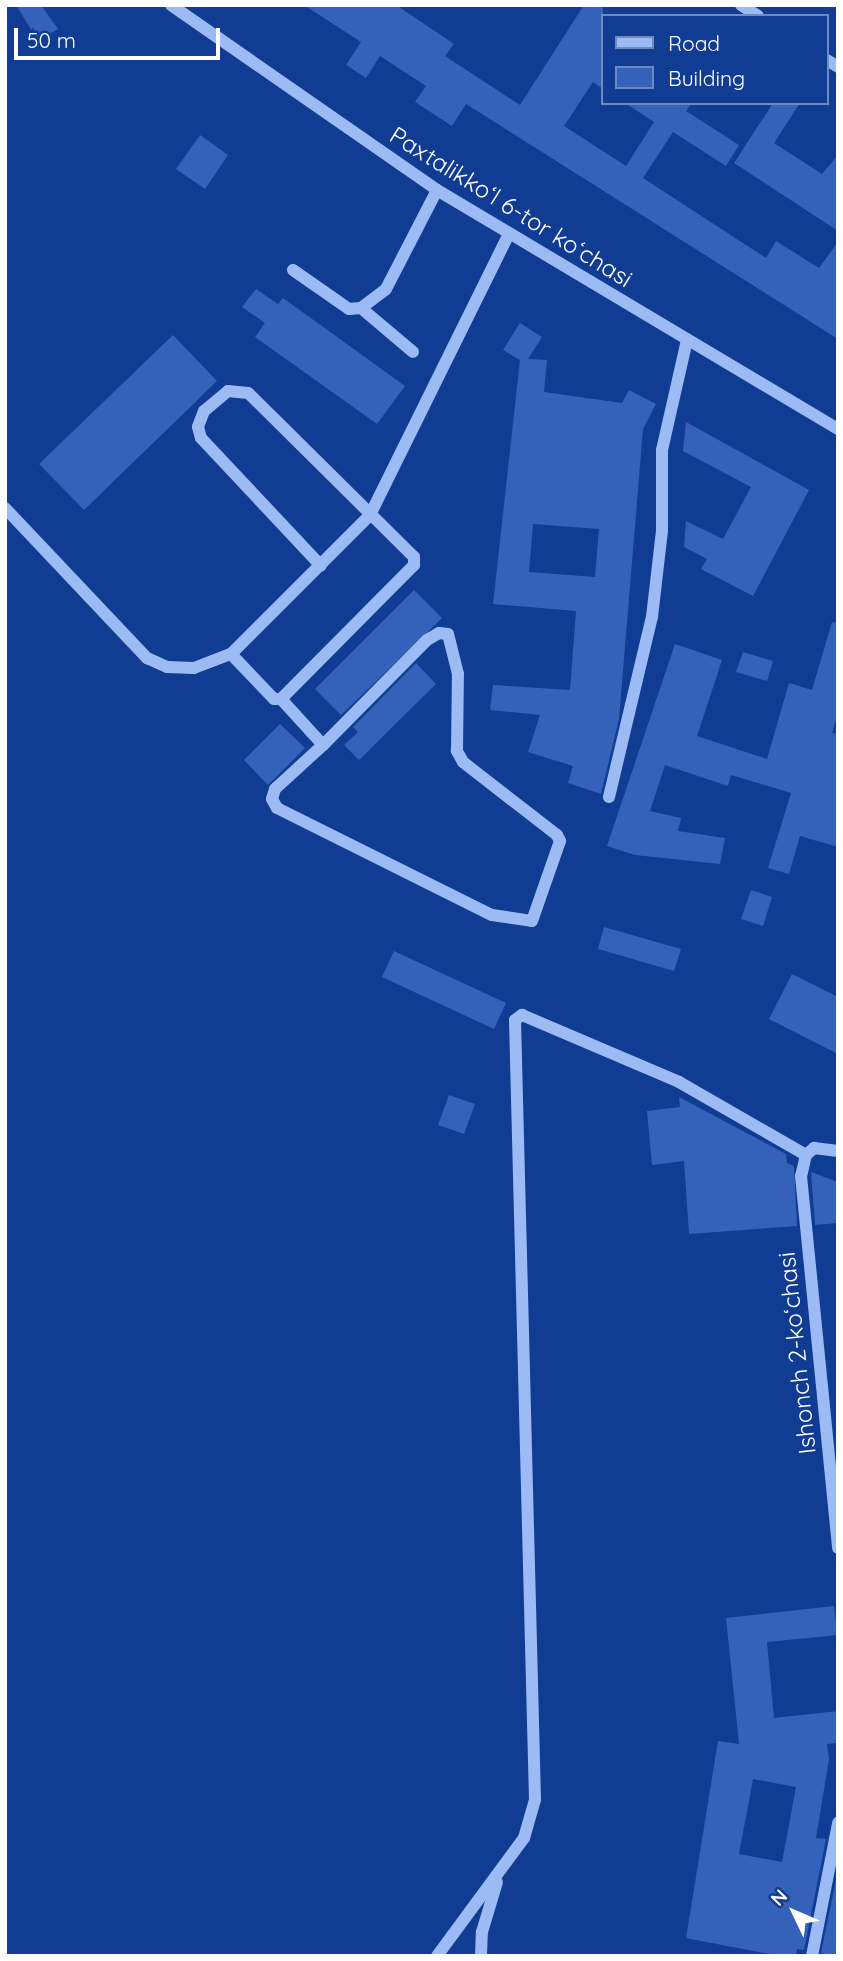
<!DOCTYPE html>
<meta charset="utf-8">
<style>
body{margin:0}
#map{position:relative;width:843px;height:1961px;overflow:hidden;background:#103c93;font-family:Quicksand,sans-serif}
div>[style]{position:absolute}
[style*='--x']{left:calc(var(--x)*1px);top:calc(var(--y)*1px);width:calc(var(--w)*1px);rotate:calc(var(--a)*1deg)}
.building>*{inset:0;background:#3462bb}
.minor>*{height:12px;margin:-6px;padding:0 6px;transform-origin:6px;border-radius:6px;background:#9cbbf4}
span{translate:-50% -50%;white-space:nowrap;text-align:center;line-height:1.15;-webkit-text-stroke:5px #103c93;paint-order:stroke}
.street-label{font-size:24px;color:#fff}
.frame{position:absolute;inset:0;border:7px solid #fff;pointer-events:none}
.legend{position:absolute;left:601px;top:14px;width:228px;height:91px;box-sizing:border-box;background:#103c93;border:2px solid #708abe;margin:0;padding:9px 12px;list-style:none;font-size:21px;color:#fff}
.legend li{display:flex;align-items:center;gap:14px;height:35px}
.legend b{width:35px;border:2px solid #708abe}
.north{position:absolute;left:759px;top:1877px;width:70px;height:70px;-webkit-text-stroke:5px #103c93;paint-order:stroke;rotate:314deg;font-size:19px;font-weight:700;line-height:28px;text-align:center;color:#fff}
.north::after{content:'';display:block;margin:auto;width:24px;height:32px;background:#fff;clip-path:polygon(50% 0,100% 100%,50% 72%,0 100%)}
.scale{position:absolute;left:14px;top:28px;width:206px;height:32px;box-sizing:border-box;border:4px solid #fff;border-top:0;padding-left:9px;font-size:21px;line-height:24px;white-space:nowrap;color:#fff;-webkit-text-stroke:5px #103c93;paint-order:stroke}
</style>
<div id="map">
<div class="building">
<i style="clip-path:polygon(16px 5px,41px 5px,58px 29px,38px 41px)"></i>
<i style="clip-path:polygon(304px 5px,396px 5px,454px 44px,445px 56px,520px 105px,584px 5px,603px 5px,603px 89px,593px 82px,564px 126px,626px 166px,654px 122px,625px 103px,691px 104px,686px 111px,739px 145px,726px 166px,673px 132px,643px 178px,766px 258px,776px 241px,819px 268px,838px 242px,838px 339px,466px 104px,452px 126px,415px 102px,426px 86px,380px 56px,366px 78px,346px 65px,361px 42px)"></i>
<i style="clip-path:polygon(773px 103px,800px 103px,774px 143px,822px 174px,838px 155px,838px 231px,734px 163px)"></i>
<i style="clip-path:polygon(200px 135px,228px 155px,205px 189px,176px 169px)"></i>
<i style="clip-path:polygon(256px 289px,278px 304px,283px 298px,405px 386px,377px 424px,255px 337px,265px 323px,242px 307px)"></i>
<i style="clip-path:polygon(evenodd,520px 323px,542px 337px,528px 359px,547px 360px,544px 392px,622px 403px,629px 390px,656px 404px,643px 429px,619px 719px,601px 794px,568px 783px,573px 766px,528px 752px,540px 715px,490px 710px,493px 685px,570px 690px,576px 611px,493px 604px,520px 360px,503px 350px,520px 323px,533px 524px,599px 529px,595px 577px,529px 572px,533px 524px)"></i>
<i style="clip-path:polygon(173px 335px,217px 381px,84px 510px,39px 464px)"></i>
<i style="clip-path:polygon(686px 422px,809px 490px,753px 596px,701px 569px,707px 559px,684px 547px,686px 521px,723px 539px,751px 487px,683px 451px)"></i>
<i style="clip-path:polygon(414px 590px,442px 618px,341px 715px,315px 689px)"></i>
<i style="clip-path:polygon(832px 622px,838px 623px,838px 714px,832px 733px,838px 734px,838px 847px,800px 836px,789px 874px,768px 868px,791px 793px,731px 775px,728px 786px,665px 765px,650px 811px,681px 818px,678px 831px,725px 838px,720px 864px,635px 855px,607px 846px,675px 644px,722px 660px,697px 736px,767px 759px,789px 683px,812px 690px)"></i>
<i style="clip-path:polygon(743px 652px,773px 661px,767px 681px,736px 672px)"></i>
<i style="clip-path:polygon(416px 663px,436px 684px,359px 760px,344px 745px,358px 732px,353px 727px)"></i>
<i style="clip-path:polygon(280px 724px,305px 748px,268px 785px,244px 760px)"></i>
<i style="clip-path:polygon(751px 890px,772px 897px,763px 926px,741px 919px)"></i>
<i style="clip-path:polygon(604px 927px,681px 949px,674px 971px,598px 949px)"></i>
<i style="clip-path:polygon(394px 951px,506px 1003px,494px 1029px,382px 977px)"></i>
<i style="clip-path:polygon(792px 974px,838px 997px,838px 1054px,769px 1019px)"></i>
<i style="clip-path:polygon(449px 1095px,475px 1104px,464px 1134px,438px 1125px)"></i>
<i style="clip-path:polygon(679px 1097px,786px 1154px,787px 1163px,794px 1166px,797px 1226px,689px 1234px,684px 1161px,652px 1165px,647px 1111px,680px 1107px)"></i>
<i style="clip-path:polygon(811px 1172px,838px 1182px,838px 1223px,815px 1225px)"></i>
<i style="clip-path:polygon(evenodd,834px 1606px,837px 1635px,767px 1642px,774px 1718px,838px 1711px,838px 1743px,827px 1744px,829px 1759px,816px 1838px,826px 1839px,804px 1950px,797px 1949px,796px 1956px,780px 1956px,686px 1938px,718px 1741px,739px 1744px,726px 1618px,834px 1606px,753px 1779px,796px 1787px,782px 1862px,739px 1854px,753px 1779px)"></i>
<i style="clip-path:polygon(838px 1870px,838px 1956px,834px 1956px,821px 1953px)"></i>
</div>
<div class="minor">
<i style="--x:171;--y:5;--w:324;--a:34.8"></i>
<i style="--x:437;--y:190;--w:467;--a:30.8"></i>
<i style="--x:741;--y:5;--w:20;--a:33"></i>
<i style="--x:827;--y:60;--w:13;--a:32"></i>
<i style="--x:293;--y:270;--w:68;--a:34.9"></i>
<i style="--x:349;--y:309;--w:12;--a:-5"></i>
<i style="--x:361;--y:308;--w:31;--a:-37"></i>
<i style="--x:386;--y:289;--w:111;--a:-62.7"></i>
<i style="--x:361;--y:308;--w:68;--a:40.2"></i>
<i style="--x:5;--y:508;--w:207;--a:46.6"></i>
<i style="--x:147;--y:658;--w:22;--a:24"></i>
<i style="--x:167;--y:667;--w:27;--a:2"></i>
<i style="--x:194;--y:668;--w:40;--a:-21"></i>
<i style="--x:231;--y:654;--w:197;--a:-45"></i>
<i style="--x:370;--y:515;--w:313;--a:-63.7"></i>
<i style="--x:231;--y:654;--w:62;--a:46.3"></i>
<i style="--x:274;--y:699;--w:7;--a:0"></i>
<i style="--x:281;--y:699;--w:189;--a:-45.2"></i>
<i style="--x:414;--y:565;--w:8;--a:-90"></i>
<i style="--x:414;--y:557;--w:233;--a:-135.3"></i>
<i style="--x:248;--y:393;--w:20;--a:-174"></i>
<i style="--x:228;--y:391;--w:31;--a:140"></i>
<i style="--x:204;--y:411;--w:17;--a:111"></i>
<i style="--x:198;--y:427;--w:11;--a:75"></i>
<i style="--x:201;--y:438;--w:175;--a:46.8"></i>
<i style="--x:281;--y:699;--w:62;--a:47.6"></i>
<i style="--x:323;--y:745;--w:65;--a:137.5"></i>
<i style="--x:275;--y:789;--w:10;--a:107"></i>
<i style="--x:272;--y:799;--w:10;--a:61"></i>
<i style="--x:277;--y:808;--w:240;--a:26.5"></i>
<i style="--x:492;--y:915;--w:40;--a:8.5"></i>
<i style="--x:532;--y:921;--w:85;--a:-70.7"></i>
<i style="--x:560;--y:841;--w:7;--a:-117"></i>
<i style="--x:557;--y:835;--w:119;--a:-142.2"></i>
<i style="--x:463;--y:762;--w:13;--a:-119"></i>
<i style="--x:457;--y:751;--w:77;--a:-89.3"></i>
<i style="--x:458;--y:674;--w:41;--a:-104"></i>
<i style="--x:448;--y:634;--w:9;--a:-174"></i>
<i style="--x:439;--y:633;--w:14;--a:150"></i>
<i style="--x:427;--y:640;--w:148;--a:134.7"></i>
<i style="--x:609;--y:797;--w:185;--a:-76.6"></i>
<i style="--x:652;--y:617;--w:88;--a:-83.4"></i>
<i style="--x:662;--y:530;--w:80;--a:-90"></i>
<i style="--x:662;--y:450;--w:113;--a:-77.2"></i>
<i style="--x:806;--y:1155;--w:22;--a:103"></i>
<i style="--x:801;--y:1176;--w:374;--a:84.3"></i>
<i style="--x:806;--y:1155;--w:11;--a:-41"></i>
<i style="--x:814;--y:1148;--w:24;--a:7"></i>
<i style="--x:437;--y:1956;--w:147;--a:-53.6"></i>
<i style="--x:524;--y:1838;--w:40;--a:-74"></i>
<i style="--x:535;--y:1800;--w:780;--a:-91.47"></i>
<i style="--x:515;--y:1020;--w:9;--a:-36"></i>
<i style="--x:522;--y:1015;--w:171;--a:23.1"></i>
<i style="--x:679;--y:1082;--w:146;--a:29.9"></i>
<i style="--x:481;--y:1956;--w:24;--a:-88"></i>
<i style="--x:482;--y:1932;--w:52;--a:-73.3"></i>
<i style="--x:812;--y:1956;--w:136;--a:-78.9"></i>
</div>
<div class="street-label">
<span style="left:511px;top:207px;rotate:32deg">Paxtalikkoʻl 6-tor koʻchasi</span>
<span style="left:797px;top:1353px;rotate:-96deg">Ishonch 2-koʻchasi</span>
</div>
<div class="frame"></div>
<ul class="legend">
<li><b style="height:9px;background:#9cbbf4"></b>Road</li>
<li><b style="height:19px;background:#3462bb"></b>Building</li>
</ul>
<div class="north">N</div>
<div class="scale">50 m</div>
</div>
